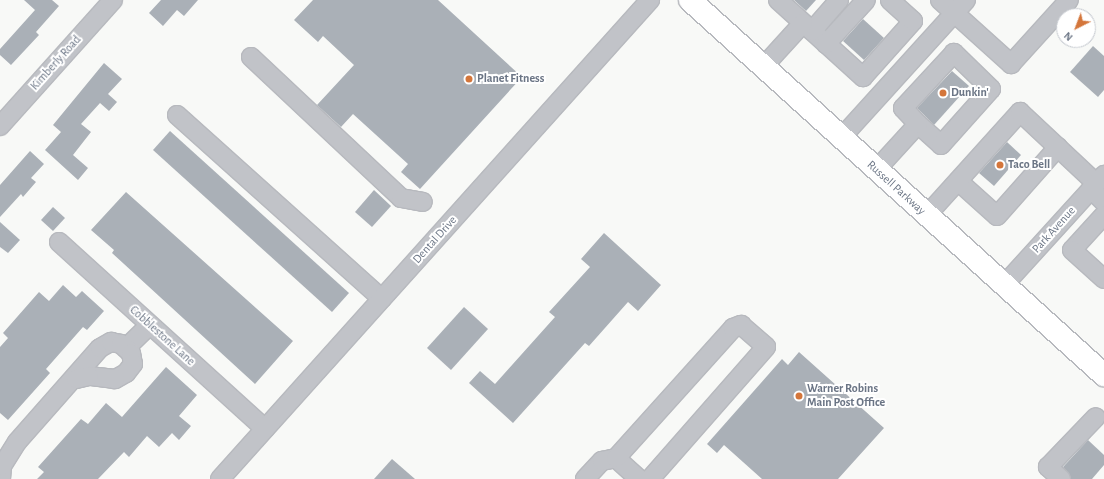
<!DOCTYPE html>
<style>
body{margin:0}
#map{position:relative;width:1104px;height:479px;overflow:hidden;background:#f8f9f7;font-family:"Alegreya Sans",sans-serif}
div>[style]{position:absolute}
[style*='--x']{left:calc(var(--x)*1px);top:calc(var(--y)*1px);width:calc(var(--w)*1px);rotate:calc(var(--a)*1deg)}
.building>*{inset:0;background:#aab0b7}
.roads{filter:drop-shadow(1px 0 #b7b9be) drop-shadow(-1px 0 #b7b9be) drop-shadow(0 1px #b7b9be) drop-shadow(0 -1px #b7b9be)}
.minor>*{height:18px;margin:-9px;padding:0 9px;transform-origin:9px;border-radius:9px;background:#c1c3c8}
.major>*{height:22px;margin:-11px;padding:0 11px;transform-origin:11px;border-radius:11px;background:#fff}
.dots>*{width:11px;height:11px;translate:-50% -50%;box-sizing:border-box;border:2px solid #fff;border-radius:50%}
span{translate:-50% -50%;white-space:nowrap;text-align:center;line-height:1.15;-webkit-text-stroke:4px #fff;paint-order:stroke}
.street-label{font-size:12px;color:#6b7585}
.poi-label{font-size:12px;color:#6b7585;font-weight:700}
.left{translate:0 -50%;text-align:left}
.north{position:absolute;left:1056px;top:8px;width:40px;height:40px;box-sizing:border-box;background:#fff;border:1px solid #c4c8ce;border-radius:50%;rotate:222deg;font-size:11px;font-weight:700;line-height:16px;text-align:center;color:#6b7585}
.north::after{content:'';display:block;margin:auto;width:14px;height:18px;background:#d4763b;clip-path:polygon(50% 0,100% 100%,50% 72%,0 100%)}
</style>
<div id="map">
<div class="building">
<i style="clip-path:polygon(24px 0,52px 0,59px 6px,36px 32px,39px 35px,11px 65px,0 55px,0 49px,35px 10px)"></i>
<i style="clip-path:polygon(161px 0,198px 0,184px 16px,177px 10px,163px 26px,149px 13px)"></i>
<i style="clip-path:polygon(313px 0,438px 0,522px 77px,420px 189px,401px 172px,408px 164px,353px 114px,341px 127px,317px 105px,354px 65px,323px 36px,318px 42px,294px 20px)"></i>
<i style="clip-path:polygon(794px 0,816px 0,806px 11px)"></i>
<i style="clip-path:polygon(863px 19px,884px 38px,864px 60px,843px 41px)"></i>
<i style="clip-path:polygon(1093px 46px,1104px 56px,1104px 90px,1098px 97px,1070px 72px)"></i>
<i style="clip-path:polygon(104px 63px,122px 79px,108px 94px,117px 102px,109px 111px,100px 103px,81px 124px,91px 132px,73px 155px,88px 168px,78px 180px,45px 150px,61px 132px,53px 125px)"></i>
<i style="clip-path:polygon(952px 71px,969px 86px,934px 125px,917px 108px)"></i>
<i style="clip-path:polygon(170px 131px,349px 293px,332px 312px,153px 150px)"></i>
<i style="clip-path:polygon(1007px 142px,1021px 155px,994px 186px,979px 173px)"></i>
<i style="clip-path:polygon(30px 151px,44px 164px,31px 178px,36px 182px,23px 197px,21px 194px,0 217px,0 185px)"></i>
<i style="clip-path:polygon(374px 190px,391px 206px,372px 227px,355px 212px)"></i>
<i style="clip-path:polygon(126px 192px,293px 341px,255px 384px,112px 253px,114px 250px,91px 230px)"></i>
<i style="clip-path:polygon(53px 207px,65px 218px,53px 231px,41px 220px)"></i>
<i style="clip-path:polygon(0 222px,20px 240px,8px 253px,0 247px)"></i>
<i style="clip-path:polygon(604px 233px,661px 285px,638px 311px,628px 302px,589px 346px,585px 343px,513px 423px,469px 383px,480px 371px,495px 384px,555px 317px,549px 312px,590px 267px,581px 259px)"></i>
<i style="clip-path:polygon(63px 285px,76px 297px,82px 291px,104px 311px,87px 330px,83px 327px,46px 369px,50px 373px,8px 420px,0 413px,0 347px,8px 338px,3px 333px,39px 292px,49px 301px)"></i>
<i style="clip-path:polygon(464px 307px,488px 329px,451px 370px,427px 348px)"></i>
<i style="clip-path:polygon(799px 352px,884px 428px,838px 479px,762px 479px,724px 445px,717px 453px,707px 444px,782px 359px,788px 365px)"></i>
<i style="clip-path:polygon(166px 367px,197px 395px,179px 416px,191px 426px,179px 440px,172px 433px,159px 447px,147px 436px,129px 457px,124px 452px,98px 479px,37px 479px,44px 472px,38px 467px,81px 419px,88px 424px,106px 403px,122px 417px)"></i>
<i style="clip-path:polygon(1088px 440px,1104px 455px,1104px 465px,1092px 479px,1071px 479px,1063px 467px)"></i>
<i style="clip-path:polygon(392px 459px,415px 479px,374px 479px)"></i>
</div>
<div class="roads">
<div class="minor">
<i style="--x:778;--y:0;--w:115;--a:42.2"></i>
<i style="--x:863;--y:77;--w:75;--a:-48.2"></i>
<i style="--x:913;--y:21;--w:31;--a:-138"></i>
<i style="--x:940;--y:0;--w:96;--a:42"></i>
<i style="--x:1011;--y:64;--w:86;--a:-47.8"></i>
<i style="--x:812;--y:31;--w:41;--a:-48.9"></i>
<i style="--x:826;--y:44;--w:59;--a:-47.7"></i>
<i style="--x:251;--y:57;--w:206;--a:43.2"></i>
<i style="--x:401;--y:198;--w:22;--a:10"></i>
<i style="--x:763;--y:67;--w:59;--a:-47.7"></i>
<i style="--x:177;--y:115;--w:275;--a:41.9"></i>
<i style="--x:0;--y:126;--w:169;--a:-48.1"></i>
<i style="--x:841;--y:138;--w:186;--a:-47.8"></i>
<i style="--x:876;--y:170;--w:62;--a:-47.6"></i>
<i style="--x:918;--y:124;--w:31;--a:42"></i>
<i style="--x:941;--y:145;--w:75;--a:-48.2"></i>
<i style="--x:991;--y:89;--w:52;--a:-135.8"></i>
<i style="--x:954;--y:53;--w:75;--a:132.8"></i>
<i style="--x:903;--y:108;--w:22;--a:47"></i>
<i style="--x:958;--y:181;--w:52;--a:41.9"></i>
<i style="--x:997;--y:216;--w:92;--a:-48.5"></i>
<i style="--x:1091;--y:189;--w:18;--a:45"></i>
<i style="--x:927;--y:215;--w:139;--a:-47.9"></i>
<i style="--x:1020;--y:112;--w:104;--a:43.1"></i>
<i style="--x:1104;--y:215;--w:47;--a:132.4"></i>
<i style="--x:1072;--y:250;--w:43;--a:42.2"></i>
<i style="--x:59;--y:242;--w:278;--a:42.2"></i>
<i style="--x:1004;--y:285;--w:149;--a:-47.7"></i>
<i style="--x:126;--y:348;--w:33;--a:-44"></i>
<i style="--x:1;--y:479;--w:13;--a:-86"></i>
<i style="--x:2;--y:466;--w:28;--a:-58"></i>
<i style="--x:17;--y:442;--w:125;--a:-48.6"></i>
<i style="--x:100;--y:348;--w:13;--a:-29"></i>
<i style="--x:111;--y:342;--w:10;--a:11"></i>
<i style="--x:121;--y:344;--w:13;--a:42"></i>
<i style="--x:131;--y:353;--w:11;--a:80"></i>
<i style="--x:133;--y:364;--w:11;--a:128"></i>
<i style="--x:126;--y:373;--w:13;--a:151"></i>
<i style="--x:115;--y:379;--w:26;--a:-173"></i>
<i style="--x:89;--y:376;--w:13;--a:167"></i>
<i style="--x:220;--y:479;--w:644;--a:-48.09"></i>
<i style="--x:585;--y:479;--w:25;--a:-47"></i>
<i style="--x:602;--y:461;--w:14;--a:-12"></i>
<i style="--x:639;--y:479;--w:31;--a:-138"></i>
<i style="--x:616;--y:458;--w:175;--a:-48"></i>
<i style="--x:733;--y:328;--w:9;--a:-21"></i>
<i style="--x:741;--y:325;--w:33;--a:41"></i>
<i style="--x:766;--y:347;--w:176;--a:131.3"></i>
<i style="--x:1061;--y:479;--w:18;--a:-137"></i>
<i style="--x:1048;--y:467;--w:69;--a:-46.2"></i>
</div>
<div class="major">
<i style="--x:690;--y:0;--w:559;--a:42.17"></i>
</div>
</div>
<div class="dots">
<i style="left:469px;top:79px;background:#d4763b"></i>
<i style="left:943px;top:93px;background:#d4763b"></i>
<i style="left:1000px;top:165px;background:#d4763b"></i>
<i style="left:799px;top:396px;background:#d4763b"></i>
</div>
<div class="street-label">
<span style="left:56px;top:63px;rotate:-48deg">Kimberly Road</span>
<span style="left:896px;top:188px;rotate:42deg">Russell Parkway</span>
<span style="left:1054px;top:230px;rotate:-48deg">Park Avenue</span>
<span style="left:435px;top:240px;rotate:-48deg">Dental Drive</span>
<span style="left:162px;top:336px;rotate:42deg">Cobblestone Lane</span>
</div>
<div class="poi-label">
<span class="left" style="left:477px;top:79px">Planet Fitness</span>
<span class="left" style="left:951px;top:93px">Dunkin'</span>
<span class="left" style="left:1008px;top:165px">Taco Bell</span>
<span class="left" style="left:807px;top:396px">Warner Robins<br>Main Post Office</span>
</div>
<div class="north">N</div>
</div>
